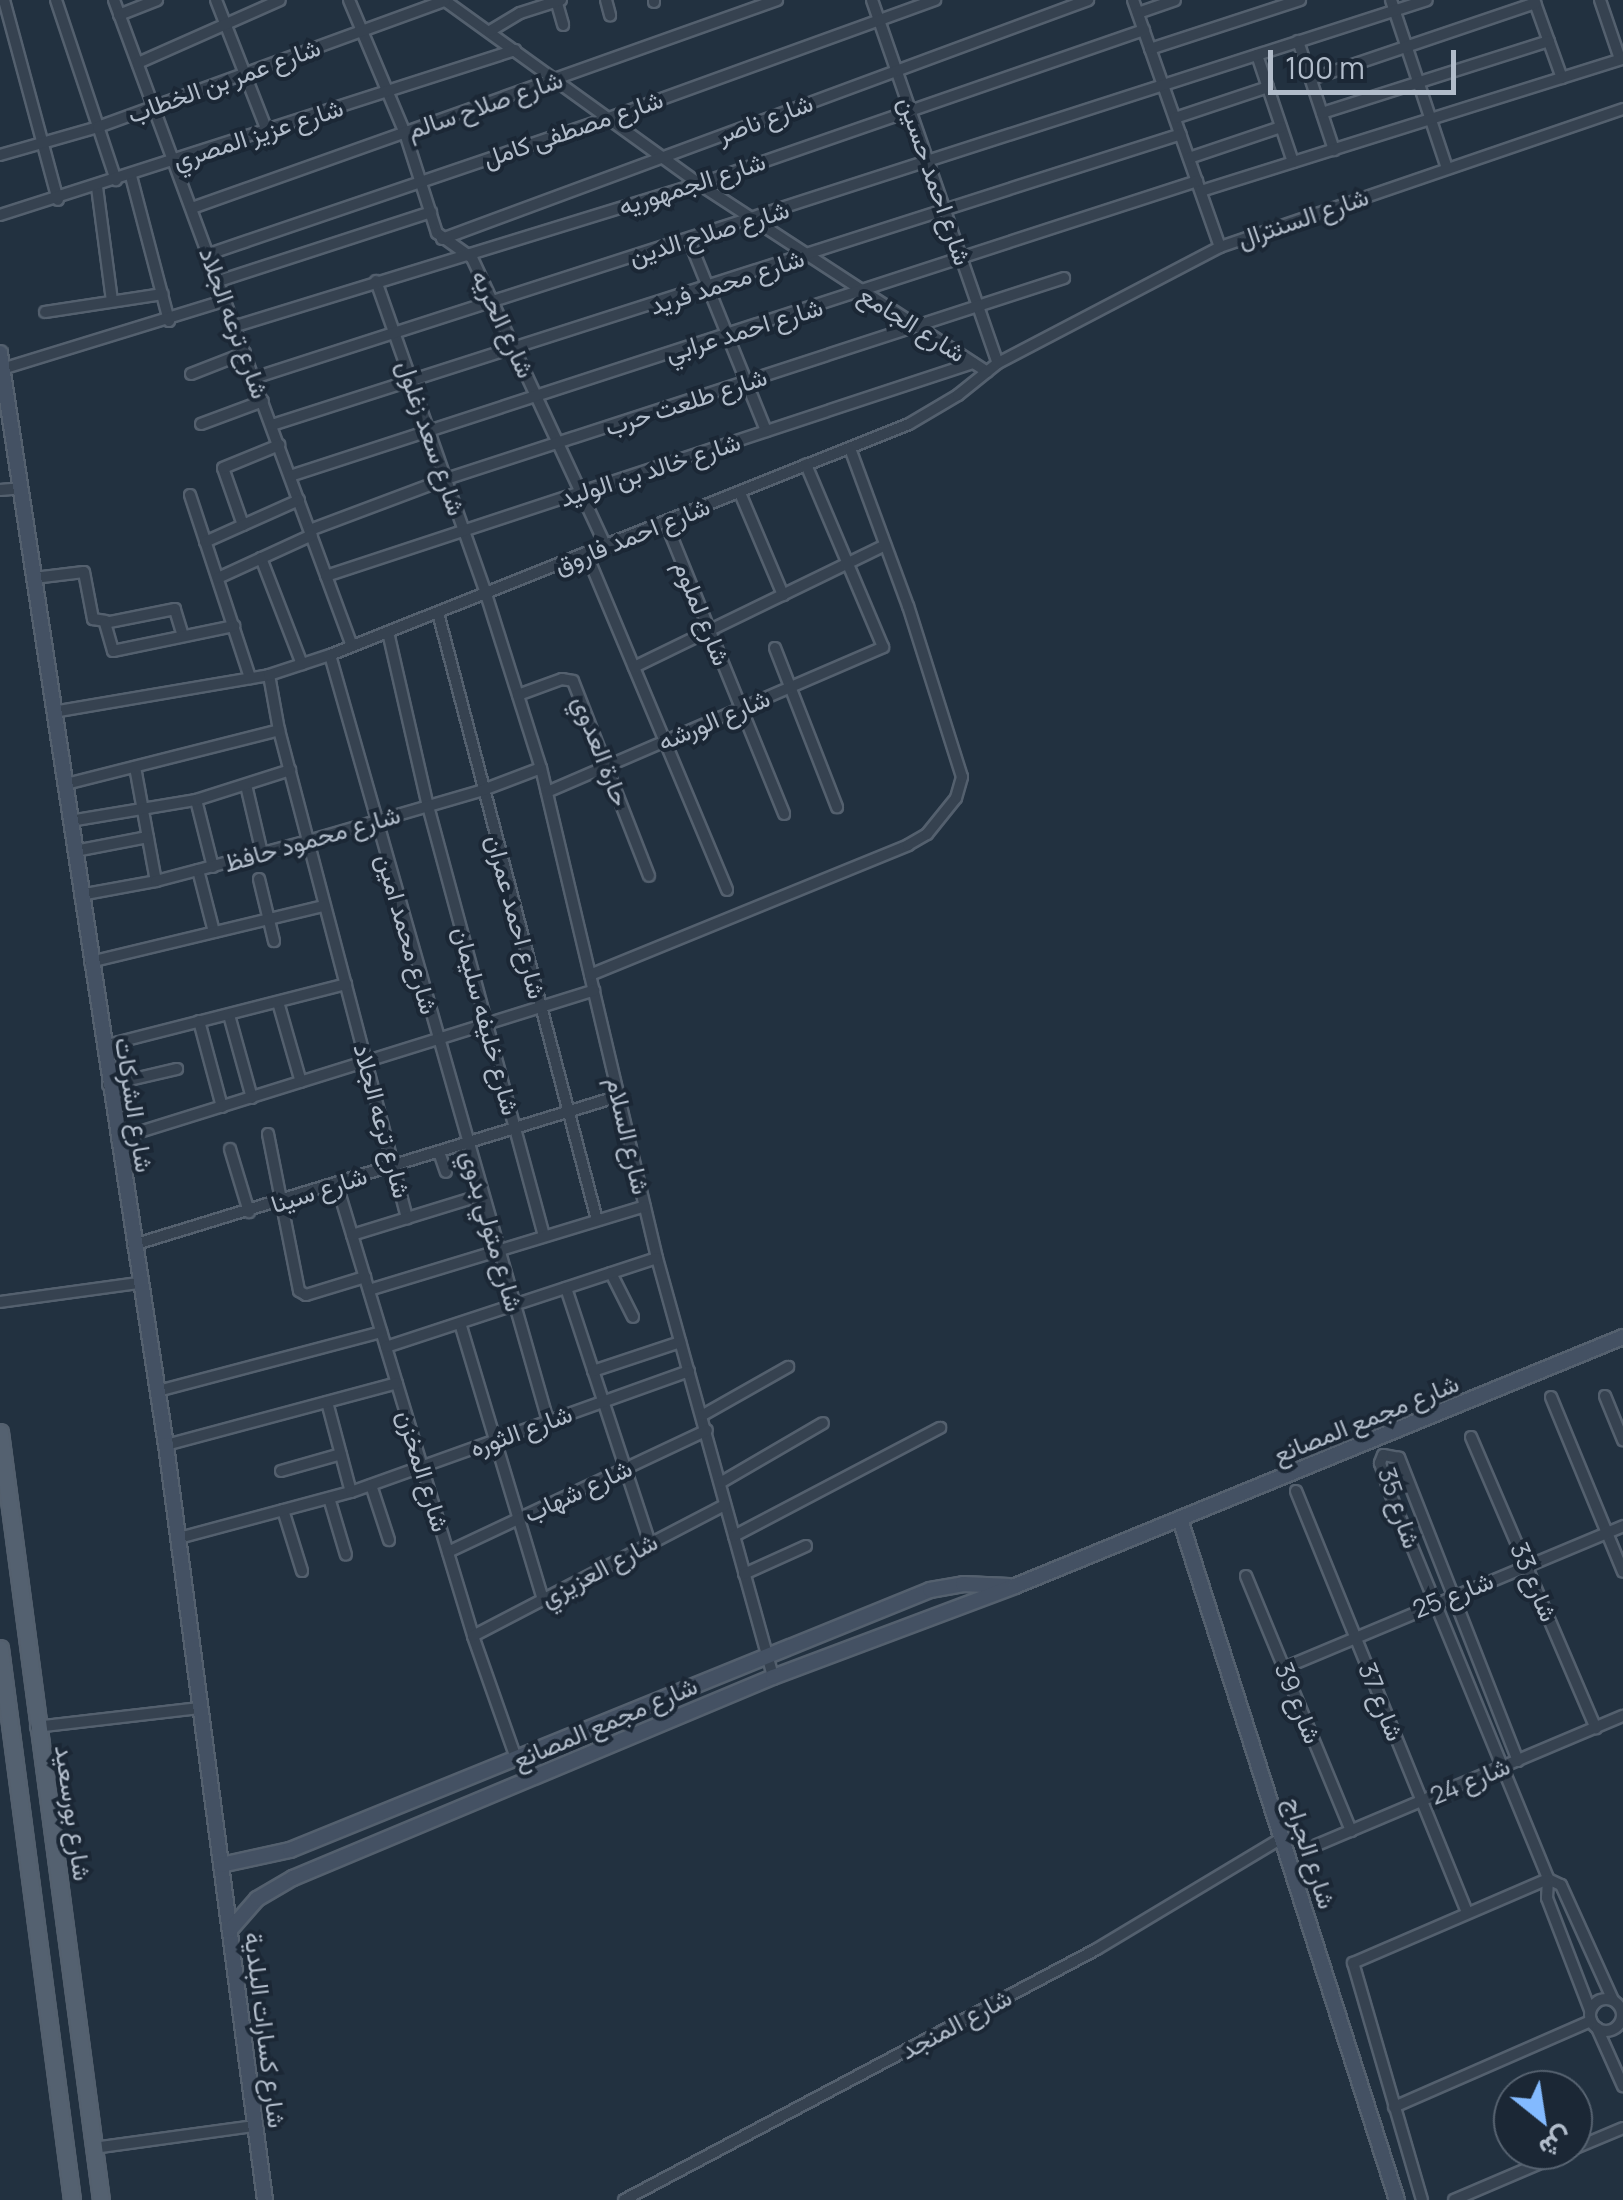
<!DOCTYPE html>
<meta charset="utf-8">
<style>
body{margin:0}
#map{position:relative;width:1623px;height:2200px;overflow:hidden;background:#223140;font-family:Manrope,Vazirmatn,sans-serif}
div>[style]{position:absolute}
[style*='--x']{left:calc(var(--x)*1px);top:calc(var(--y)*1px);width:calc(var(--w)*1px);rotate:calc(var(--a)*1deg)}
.roads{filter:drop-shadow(2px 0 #54606e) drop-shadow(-2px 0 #54606e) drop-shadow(0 2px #54606e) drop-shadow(0 -2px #54606e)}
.street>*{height:10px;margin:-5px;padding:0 5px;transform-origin:5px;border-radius:5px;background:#364250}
.street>.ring{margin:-5px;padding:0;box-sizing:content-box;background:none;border:10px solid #364250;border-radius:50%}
.secondary>*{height:14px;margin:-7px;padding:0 7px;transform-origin:7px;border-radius:7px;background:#445163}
.primary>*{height:15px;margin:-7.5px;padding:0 7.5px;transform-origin:7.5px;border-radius:7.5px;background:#546170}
span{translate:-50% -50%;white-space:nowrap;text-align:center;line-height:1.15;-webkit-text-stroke:8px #1b2735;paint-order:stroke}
.street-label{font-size:25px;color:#b2bdcb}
.north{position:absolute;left:1493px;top:2070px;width:100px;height:100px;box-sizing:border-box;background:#1b2735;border:2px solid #576371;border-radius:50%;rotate:150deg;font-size:28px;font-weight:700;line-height:40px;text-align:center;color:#b2bdcb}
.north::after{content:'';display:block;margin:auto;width:35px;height:45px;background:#83baff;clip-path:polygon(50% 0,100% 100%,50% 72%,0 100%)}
.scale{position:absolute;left:1268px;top:50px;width:188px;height:45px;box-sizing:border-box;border:5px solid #b2bdcb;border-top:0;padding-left:12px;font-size:30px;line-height:35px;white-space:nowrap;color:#b2bdcb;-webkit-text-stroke:8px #1b2735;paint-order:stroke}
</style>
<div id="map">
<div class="roads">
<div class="street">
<i style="--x:4;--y:0;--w:207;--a:74.9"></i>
<i style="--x:56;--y:0;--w:190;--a:71.6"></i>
<i style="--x:114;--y:0;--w:688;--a:69.78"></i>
<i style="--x:216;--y:0;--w:141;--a:68.7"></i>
<i style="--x:349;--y:0;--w:144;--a:67.2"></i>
<i style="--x:405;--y:133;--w:105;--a:72.3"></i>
<i style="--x:437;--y:233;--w:43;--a:35.5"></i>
<i style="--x:472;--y:258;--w:319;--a:65.1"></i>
<i style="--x:444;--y:0;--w:314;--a:35.8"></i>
<i style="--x:699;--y:184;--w:344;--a:33.1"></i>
<i style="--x:556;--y:0;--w:26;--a:74"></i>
<i style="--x:606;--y:0;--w:16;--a:75"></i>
<i style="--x:654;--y:0;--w:2;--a:90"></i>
<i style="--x:872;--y:0;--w:384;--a:70.9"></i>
<i style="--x:1133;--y:0;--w:262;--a:70.6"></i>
<i style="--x:1391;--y:0;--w:177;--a:71.6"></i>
<i style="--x:1534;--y:0;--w:83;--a:70.3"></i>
<i style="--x:1600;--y:0;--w:62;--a:71.3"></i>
<i style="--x:1138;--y:13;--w:39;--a:-19"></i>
<i style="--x:119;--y:15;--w:41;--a:-21.5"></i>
<i style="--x:490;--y:31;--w:35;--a:-31"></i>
<i style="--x:520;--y:13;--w:43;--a:-17.6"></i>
<i style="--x:1298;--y:41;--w:115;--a:71.7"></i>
<i style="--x:1150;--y:49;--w:158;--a:-18.1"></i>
<i style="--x:1257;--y:55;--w:113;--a:71.4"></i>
<i style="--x:138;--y:63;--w:155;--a:-23.9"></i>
<i style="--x:1311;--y:79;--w:237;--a:-18.7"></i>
<i style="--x:1322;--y:113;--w:238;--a:-17.6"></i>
<i style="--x:1175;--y:118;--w:98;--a:-18.4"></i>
<i style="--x:0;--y:155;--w:102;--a:-15.9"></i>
<i style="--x:98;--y:127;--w:369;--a:-20"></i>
<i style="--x:1189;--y:158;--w:97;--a:-18.6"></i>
<i style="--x:131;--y:176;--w:150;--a:75.3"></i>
<i style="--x:97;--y:187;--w:115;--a:82.5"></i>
<i style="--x:1201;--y:191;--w:442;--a:-17.4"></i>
<i style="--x:192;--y:208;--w:621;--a:-19.57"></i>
<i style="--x:0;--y:215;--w:541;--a:-17.76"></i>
<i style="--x:442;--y:239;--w:689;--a:-20.3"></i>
<i style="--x:689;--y:240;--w:206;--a:68"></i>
<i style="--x:209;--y:254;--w:422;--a:-18.8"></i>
<i style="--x:609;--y:118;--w:347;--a:-19.9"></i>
<i style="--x:219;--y:281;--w:223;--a:-18"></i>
<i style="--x:376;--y:281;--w:332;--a:70.6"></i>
<i style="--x:486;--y:594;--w:182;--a:72.5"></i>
<i style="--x:541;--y:768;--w:504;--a:76.68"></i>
<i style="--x:657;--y:1258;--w:435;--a:74.5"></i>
<i style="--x:45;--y:312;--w:119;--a:-8.7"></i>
<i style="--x:236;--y:326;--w:484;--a:-17.1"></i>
<i style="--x:699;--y:184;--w:471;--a:-19.1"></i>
<i style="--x:2;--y:369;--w:234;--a:-17.1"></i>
<i style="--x:191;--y:374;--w:58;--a:-21.3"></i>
<i style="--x:254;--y:378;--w:1232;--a:-17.86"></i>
<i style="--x:201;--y:424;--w:66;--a:-20.4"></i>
<i style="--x:272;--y:425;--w:954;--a:-17.75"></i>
<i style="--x:290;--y:476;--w:954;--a:-18.02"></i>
<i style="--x:0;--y:490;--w:21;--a:-5"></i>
<i style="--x:740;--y:493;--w:111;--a:67.1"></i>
<i style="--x:190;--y:495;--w:193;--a:71.8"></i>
<i style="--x:666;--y:523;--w:314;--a:67.9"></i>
<i style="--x:243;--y:525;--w:60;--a:-109.3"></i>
<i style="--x:223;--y:468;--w:61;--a:-22.3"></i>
<i style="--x:310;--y:530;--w:145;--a:-20.6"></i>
<i style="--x:446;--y:479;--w:650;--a:-18.02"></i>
<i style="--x:205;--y:542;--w:103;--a:-24.1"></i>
<i style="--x:587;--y:555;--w:363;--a:67.3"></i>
<i style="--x:261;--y:558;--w:114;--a:68.9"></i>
<i style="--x:326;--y:576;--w:681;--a:-18.22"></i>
<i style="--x:34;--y:578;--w:50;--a:-6.8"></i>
<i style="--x:84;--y:572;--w:48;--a:79.2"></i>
<i style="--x:93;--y:619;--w:13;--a:9"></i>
<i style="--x:218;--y:578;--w:103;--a:-24.6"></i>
<i style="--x:438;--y:613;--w:627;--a:75.32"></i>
<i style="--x:388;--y:632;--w:179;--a:77.1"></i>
<i style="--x:428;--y:806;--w:445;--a:74.9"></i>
<i style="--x:183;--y:636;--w:28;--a:-107"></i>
<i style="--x:175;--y:609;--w:71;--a:168.7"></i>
<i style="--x:105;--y:623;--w:29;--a:74"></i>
<i style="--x:113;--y:651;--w:124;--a:-11.7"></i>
<i style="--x:775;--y:648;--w:171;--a:68.7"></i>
<i style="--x:330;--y:655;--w:796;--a:74.11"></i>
<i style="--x:634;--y:667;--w:279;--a:-25.9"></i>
<i style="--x:269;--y:675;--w:56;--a:79.7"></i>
<i style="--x:279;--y:730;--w:505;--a:75.3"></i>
<i style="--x:518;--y:695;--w:47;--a:-20"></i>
<i style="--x:562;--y:679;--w:11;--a:10"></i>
<i style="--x:573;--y:681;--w:209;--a:68.7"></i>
<i style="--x:53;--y:712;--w:219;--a:-9.7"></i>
<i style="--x:269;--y:675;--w:64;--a:-18.2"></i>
<i style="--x:330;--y:655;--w:623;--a:-21.75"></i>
<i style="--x:909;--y:424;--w:57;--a:-30.6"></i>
<i style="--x:958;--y:395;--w:51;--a:-38.7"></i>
<i style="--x:998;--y:363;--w:250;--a:-27.6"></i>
<i style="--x:1220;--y:247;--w:426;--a:-18.9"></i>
<i style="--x:135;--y:767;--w:116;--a:79.6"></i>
<i style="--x:66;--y:784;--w:220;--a:-14.2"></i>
<i style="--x:246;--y:785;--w:70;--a:76.8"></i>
<i style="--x:547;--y:792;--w:366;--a:-23.3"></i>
<i style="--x:883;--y:647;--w:198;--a:-112.9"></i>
<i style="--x:196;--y:800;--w:69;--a:75.8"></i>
<i style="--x:70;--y:821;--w:128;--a:-9.5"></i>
<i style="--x:196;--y:800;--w:99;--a:-17.7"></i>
<i style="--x:75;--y:851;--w:74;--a:-10.9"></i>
<i style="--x:198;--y:870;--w:64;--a:75.5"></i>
<i style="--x:259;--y:879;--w:64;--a:76.4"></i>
<i style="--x:80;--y:895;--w:77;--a:-10.4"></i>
<i style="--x:156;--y:881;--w:157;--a:-14.7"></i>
<i style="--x:308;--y:841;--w:182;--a:-16.2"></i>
<i style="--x:483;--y:790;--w:62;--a:-20.8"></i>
<i style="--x:90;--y:962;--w:241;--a:-13.5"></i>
<i style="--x:590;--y:975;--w:344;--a:-22.2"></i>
<i style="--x:908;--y:845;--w:22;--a:-30"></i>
<i style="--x:927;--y:834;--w:46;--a:-51.1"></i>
<i style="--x:956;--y:798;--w:22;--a:-74"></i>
<i style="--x:962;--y:777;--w:179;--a:-107.5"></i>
<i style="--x:908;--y:606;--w:168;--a:-110.2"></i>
<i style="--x:278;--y:1002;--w:83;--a:74"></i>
<i style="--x:229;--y:1015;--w:86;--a:74.5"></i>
<i style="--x:199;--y:1021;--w:89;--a:75"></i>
<i style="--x:103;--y:1046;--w:251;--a:-14.3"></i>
<i style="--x:108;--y:1085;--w:71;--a:-13.1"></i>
<i style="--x:268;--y:1134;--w:160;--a:78.8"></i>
<i style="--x:299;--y:1291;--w:8;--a:30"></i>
<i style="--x:306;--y:1295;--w:62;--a:-17"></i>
<i style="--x:117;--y:1139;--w:500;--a:-17.3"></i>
<i style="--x:230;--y:1149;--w:66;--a:73.2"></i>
<i style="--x:439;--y:1152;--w:21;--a:71"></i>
<i style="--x:337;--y:1185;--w:471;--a:73.2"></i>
<i style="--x:473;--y:1636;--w:126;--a:70.6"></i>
<i style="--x:352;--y:1235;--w:136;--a:-17.1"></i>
<i style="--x:133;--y:1245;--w:508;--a:-17.04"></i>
<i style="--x:611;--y:1273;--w:49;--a:63.4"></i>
<i style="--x:566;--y:1288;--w:269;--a:71.8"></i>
<i style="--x:369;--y:1290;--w:288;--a:-16.9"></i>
<i style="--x:0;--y:1302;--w:140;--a:-7.8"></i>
<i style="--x:460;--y:1323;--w:289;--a:73.3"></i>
<i style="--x:386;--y:1347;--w:285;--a:-18.2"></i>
<i style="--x:593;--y:1371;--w:92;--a:-18.4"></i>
<i style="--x:158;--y:1391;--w:231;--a:-14.8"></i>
<i style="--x:1605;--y:1396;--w:48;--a:67.8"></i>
<i style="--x:1551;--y:1397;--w:189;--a:67.6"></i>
<i style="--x:327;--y:1402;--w:93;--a:75.1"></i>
<i style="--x:703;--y:1415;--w:98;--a:-29.5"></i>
<i style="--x:1471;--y:1437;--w:317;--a:66.8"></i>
<i style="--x:166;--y:1445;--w:239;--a:-15"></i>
<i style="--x:281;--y:1471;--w:62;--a:-15.8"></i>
<i style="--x:720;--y:1483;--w:119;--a:-30.2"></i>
<i style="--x:371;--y:1485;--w:58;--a:71.9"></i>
<i style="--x:1296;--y:1491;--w:455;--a:67.9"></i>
<i style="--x:329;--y:1498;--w:59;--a:73.4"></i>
<i style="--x:283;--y:1510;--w:64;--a:72.7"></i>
<i style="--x:734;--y:1536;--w:233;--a:-27.7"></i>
<i style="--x:179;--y:1538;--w:178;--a:-15"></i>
<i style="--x:351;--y:1492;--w:359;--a:-19.7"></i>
<i style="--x:448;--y:1552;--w:286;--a:-25.2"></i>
<i style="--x:744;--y:1574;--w:68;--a:-24.3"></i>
<i style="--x:1246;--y:1576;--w:276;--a:67.6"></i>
<i style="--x:473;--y:1636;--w:284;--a:-27.5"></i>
<i style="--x:1284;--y:1668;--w:368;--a:-22.7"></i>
<i style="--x:36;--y:1727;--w:164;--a:-6.6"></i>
<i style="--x:1518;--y:1761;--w:326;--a:-111.4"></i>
<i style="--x:1399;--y:1458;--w:16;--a:-169"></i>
<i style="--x:1383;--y:1455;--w:9;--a:111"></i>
<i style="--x:1380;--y:1463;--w:26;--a:72"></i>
<i style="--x:1388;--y:1488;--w:422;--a:67.7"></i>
<i style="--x:1548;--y:1879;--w:19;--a:93"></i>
<i style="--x:1547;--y:1898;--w:120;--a:69"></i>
<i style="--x:1317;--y:1845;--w:332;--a:-22.9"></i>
<i style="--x:1548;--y:1879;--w:14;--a:25"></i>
<i style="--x:1561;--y:1885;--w:126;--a:65.7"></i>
<i class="ring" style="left:1590px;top:1999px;width:22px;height:22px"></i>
<i style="--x:1597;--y:2028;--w:64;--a:65.9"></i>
<i style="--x:1394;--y:2107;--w:215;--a:-23.6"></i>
<i style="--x:93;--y:2148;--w:162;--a:-7.8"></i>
<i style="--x:1573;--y:2149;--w:54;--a:-22.8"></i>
<i style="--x:624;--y:2200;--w:535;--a:-27.95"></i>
<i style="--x:1097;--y:1949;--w:216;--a:-31"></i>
<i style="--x:1422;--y:2200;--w:247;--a:-106.2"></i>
<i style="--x:1353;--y:1963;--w:212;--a:-23.3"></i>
<i style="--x:1454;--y:2200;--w:127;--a:-23.1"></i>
</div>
<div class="secondary">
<i style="--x:0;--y:353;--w:1105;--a:81.36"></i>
<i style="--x:166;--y:1445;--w:761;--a:82.53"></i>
<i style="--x:1180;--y:1519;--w:715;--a:72.33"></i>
<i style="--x:221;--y:1865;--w:71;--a:-12.3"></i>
<i style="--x:290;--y:1850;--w:691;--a:-22.11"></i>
<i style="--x:930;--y:1590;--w:34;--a:-10"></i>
<i style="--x:963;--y:1584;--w:46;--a:2.5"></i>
<i style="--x:230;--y:1930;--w:41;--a:-48.9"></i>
<i style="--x:257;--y:1899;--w:42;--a:-30.3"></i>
<i style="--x:293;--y:1878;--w:520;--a:-22.72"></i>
<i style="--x:773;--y:1677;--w:259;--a:-20.6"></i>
<i style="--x:1015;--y:1586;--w:657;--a:-22.27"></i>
</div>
<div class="primary">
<i style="--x:0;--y:1432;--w:775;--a:82.51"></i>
<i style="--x:0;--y:1648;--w:557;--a:82.57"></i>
</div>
</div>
<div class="street-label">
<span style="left:224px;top:81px;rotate:-20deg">شارع عمر بن الخطاب</span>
<span style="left:485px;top:105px;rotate:-19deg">شارع صلاح سالم</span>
<span style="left:765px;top:119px;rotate:-20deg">شارع ناصر</span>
<span style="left:573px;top:129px;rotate:-19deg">شارع مصطفى كامل</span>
<span style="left:258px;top:134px;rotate:-18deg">شارع عزيز المصري</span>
<span style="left:935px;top:181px;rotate:71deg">شارع احمد حسين</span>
<span style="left:692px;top:184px;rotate:-18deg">شارع الجمهوريه</span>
<span style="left:1303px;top:218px;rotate:-19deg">شارع السنترال</span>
<span style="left:709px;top:233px;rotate:-17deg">شارع صلاح الدين</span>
<span style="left:727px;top:282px;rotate:-18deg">شارع محمد فريد</span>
<span style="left:234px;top:323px;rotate:70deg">شارع ترعه الجلاد</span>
<span style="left:503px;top:324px;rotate:65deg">شارع الحريه</span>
<span style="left:912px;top:324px;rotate:32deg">شارع الجامع</span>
<span style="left:744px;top:330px;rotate:-17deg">شارع احمد عرابي</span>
<span style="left:686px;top:402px;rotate:-18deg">شارع طلعت حرب</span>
<span style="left:431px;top:438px;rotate:71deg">شارع سعد زغلول</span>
<span style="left:650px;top:470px;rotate:-18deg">شارع خالد بن الوليد</span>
<span style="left:632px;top:536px;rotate:-22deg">شارع احمد فاروق</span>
<span style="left:702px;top:613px;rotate:68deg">شارع لملوم</span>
<span style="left:714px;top:720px;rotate:-23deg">شارع الورشه</span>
<span style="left:601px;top:751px;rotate:69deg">حارة العدوي</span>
<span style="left:312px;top:839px;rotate:-16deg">شارع محمود حافظ</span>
<span style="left:516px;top:917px;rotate:75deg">شارع احمد عمران</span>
<span style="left:407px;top:934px;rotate:74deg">شارع محمد امين</span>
<span style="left:486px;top:1021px;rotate:75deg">شارع خليفه سليمان</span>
<span style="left:134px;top:1105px;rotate:81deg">شارع الشركات</span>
<span style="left:382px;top:1121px;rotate:75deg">شارع ترعه الجلاد</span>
<span style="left:628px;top:1136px;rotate:77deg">شارع السلام</span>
<span style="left:319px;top:1190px;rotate:-18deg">شارع سينا</span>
<span style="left:492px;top:1231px;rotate:74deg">شارع متولي بدوي</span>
<span style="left:1366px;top:1419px;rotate:-22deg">شارع مجمع المصانع</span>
<span style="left:521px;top:1431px;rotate:-20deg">شارع الثوره</span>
<span style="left:423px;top:1471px;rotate:73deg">شارع المخزن</span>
<span style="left:578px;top:1491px;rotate:-25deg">شارع شهاب</span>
<span style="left:1399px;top:1508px;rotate:71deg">شارع 35</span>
<span style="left:599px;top:1570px;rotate:-28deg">شارع العزيزي</span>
<span style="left:1534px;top:1582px;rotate:67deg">شارع 33</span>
<span style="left:1453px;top:1595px;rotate:-22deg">شارع 25</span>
<span style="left:1381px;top:1702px;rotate:68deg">شارع 37</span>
<span style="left:1298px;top:1703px;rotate:68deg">شارع 39</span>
<span style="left:605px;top:1723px;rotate:-23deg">شارع مجمع المصانع</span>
<span style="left:1470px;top:1781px;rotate:-23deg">شارع 24</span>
<span style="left:73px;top:1813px;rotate:82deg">شارع بورسعيد</span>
<span style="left:1310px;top:1853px;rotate:72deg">شارع الجراج</span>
<span style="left:956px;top:2024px;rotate:-28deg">شارع المنجد</span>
<span style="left:265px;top:2030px;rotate:83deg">شارع كسارات البلدية</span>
</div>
<div class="north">ش</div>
<div class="scale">100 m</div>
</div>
